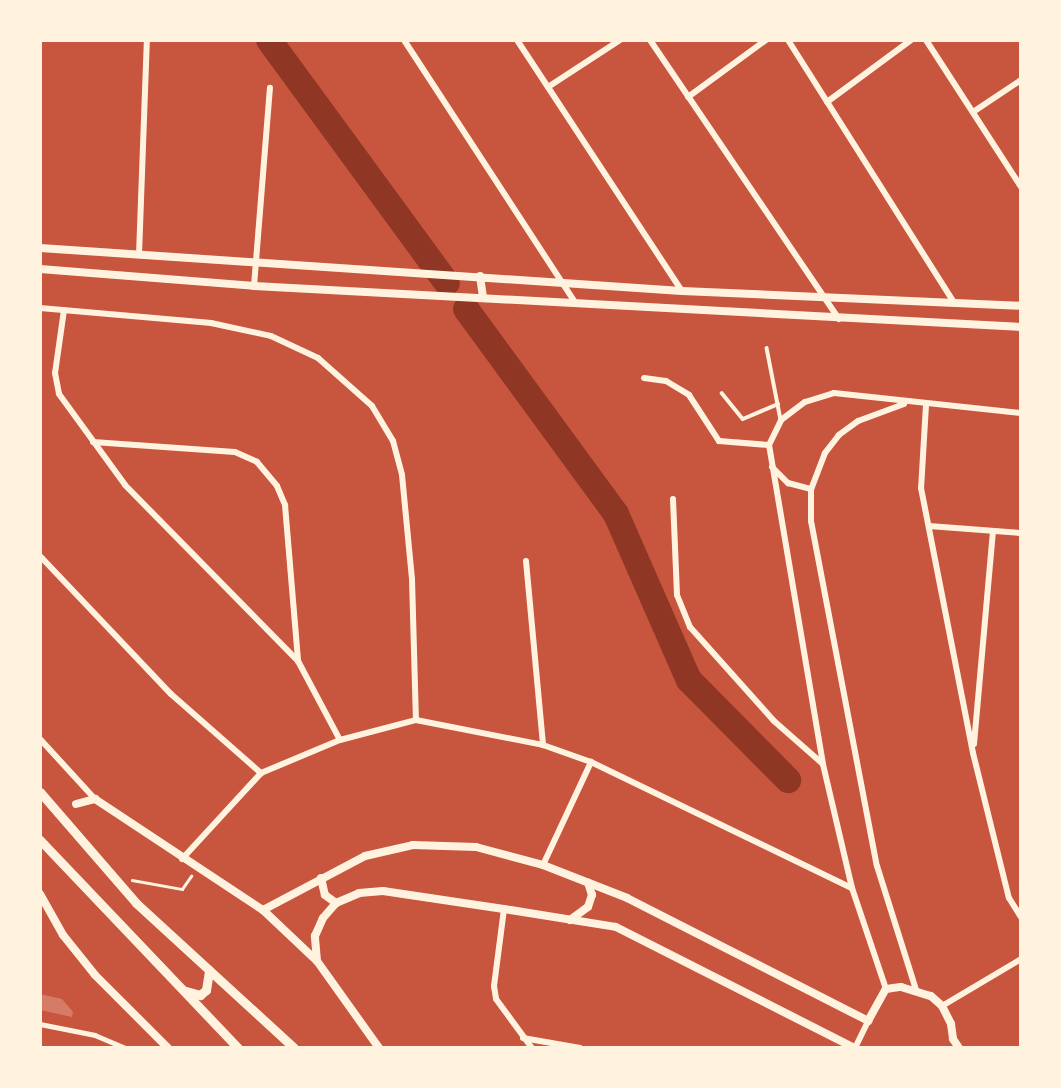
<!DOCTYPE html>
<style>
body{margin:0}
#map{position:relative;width:1061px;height:1088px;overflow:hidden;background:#c8553d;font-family:Lato,sans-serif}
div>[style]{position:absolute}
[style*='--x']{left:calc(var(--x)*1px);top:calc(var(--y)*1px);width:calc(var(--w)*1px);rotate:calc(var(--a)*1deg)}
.river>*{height:26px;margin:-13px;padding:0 13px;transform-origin:13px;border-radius:13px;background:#8f3625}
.building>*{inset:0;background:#d67c66}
.path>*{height:2.5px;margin:-1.25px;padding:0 1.25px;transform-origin:1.25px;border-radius:1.25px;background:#fff3e0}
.service>*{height:3.5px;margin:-1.75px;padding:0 1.75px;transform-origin:1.75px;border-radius:1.75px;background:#fff3e0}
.pedestrian>*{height:4.5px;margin:-2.25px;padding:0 2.25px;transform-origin:2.25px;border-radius:2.25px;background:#fff3e0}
.minor>*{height:6px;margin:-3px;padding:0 3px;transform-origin:3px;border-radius:3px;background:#fff3e0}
.tertiary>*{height:8px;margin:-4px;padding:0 4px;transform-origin:4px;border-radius:4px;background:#fff3e0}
.secondary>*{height:9px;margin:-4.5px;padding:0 4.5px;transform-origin:4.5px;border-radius:4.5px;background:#fff3e0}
span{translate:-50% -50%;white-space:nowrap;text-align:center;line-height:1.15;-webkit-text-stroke:6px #fff3e0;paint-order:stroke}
.frame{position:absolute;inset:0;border:42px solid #fff3e0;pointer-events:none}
</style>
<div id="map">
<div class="river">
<i style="--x:269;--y:40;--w:301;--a:53.8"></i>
<i style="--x:466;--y:309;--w:254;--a:53.8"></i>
<i style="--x:616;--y:514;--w:181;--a:66.3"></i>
<i style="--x:689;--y:680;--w:141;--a:45.3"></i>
</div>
<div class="building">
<i style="clip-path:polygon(40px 994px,62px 999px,73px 1012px,72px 1017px,40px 1010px)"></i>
</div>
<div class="path">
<i style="--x:132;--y:880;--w:51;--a:10.2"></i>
<i style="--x:182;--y:889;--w:16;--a:-55"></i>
</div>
<div class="service">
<i style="--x:767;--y:348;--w:73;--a:79"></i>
<i style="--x:722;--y:393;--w:33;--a:51"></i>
<i style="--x:743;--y:419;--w:38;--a:-23"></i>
</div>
<div class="pedestrian">
<i style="--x:40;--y:1024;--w:56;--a:11.3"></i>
<i style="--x:95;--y:1035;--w:34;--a:23"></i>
</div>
<div class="minor">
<i style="--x:404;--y:40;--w:315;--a:56.9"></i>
<i style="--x:517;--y:40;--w:300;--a:56.7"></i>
<i style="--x:650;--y:40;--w:337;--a:55.9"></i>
<i style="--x:788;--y:40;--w:312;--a:57.7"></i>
<i style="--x:926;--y:40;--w:175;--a:57.1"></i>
<i style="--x:548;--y:87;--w:86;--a:-33.1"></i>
<i style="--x:688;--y:97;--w:97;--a:-36.2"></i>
<i style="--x:827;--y:102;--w:104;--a:-36.4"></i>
<i style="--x:973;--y:112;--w:58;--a:-33.7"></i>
<i style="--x:139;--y:255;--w:215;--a:-87.9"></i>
<i style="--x:254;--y:286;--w:199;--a:-85.4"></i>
<i style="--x:40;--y:308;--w:172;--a:5"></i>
<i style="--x:211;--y:323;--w:61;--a:12.2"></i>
<i style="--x:271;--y:336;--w:52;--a:25.1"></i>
<i style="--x:318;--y:358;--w:72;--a:41.6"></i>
<i style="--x:372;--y:406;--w:41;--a:59"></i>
<i style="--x:393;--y:441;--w:35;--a:75"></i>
<i style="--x:402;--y:475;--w:104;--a:84.5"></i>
<i style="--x:412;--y:579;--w:141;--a:88.4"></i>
<i style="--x:64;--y:310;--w:64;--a:98.1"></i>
<i style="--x:55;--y:373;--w:21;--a:79"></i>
<i style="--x:59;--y:394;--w:112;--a:54"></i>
<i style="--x:125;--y:485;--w:247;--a:45.5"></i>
<i style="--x:298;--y:661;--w:89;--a:62"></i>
<i style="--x:644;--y:378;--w:22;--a:8"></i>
<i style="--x:666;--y:381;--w:27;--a:31"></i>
<i style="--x:689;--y:395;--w:55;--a:56.9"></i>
<i style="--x:719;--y:441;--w:50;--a:4.6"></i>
<i style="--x:904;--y:404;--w:49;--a:159.7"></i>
<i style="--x:858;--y:421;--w:24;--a:144"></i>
<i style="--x:839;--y:435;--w:23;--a:128"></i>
<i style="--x:825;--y:453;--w:39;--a:111"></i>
<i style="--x:811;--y:489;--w:32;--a:90"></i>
<i style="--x:811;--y:521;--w:351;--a:79.2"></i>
<i style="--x:877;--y:866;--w:130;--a:72.5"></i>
<i style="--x:926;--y:405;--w:83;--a:93.4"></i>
<i style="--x:921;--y:488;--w:270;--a:78.9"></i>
<i style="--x:973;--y:753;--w:149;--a:76.1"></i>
<i style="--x:1009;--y:898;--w:22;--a:58"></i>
<i style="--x:93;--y:442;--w:142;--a:4"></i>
<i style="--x:235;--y:452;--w:24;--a:24"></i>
<i style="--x:257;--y:462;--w:31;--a:50"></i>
<i style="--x:277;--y:486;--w:21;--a:67"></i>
<i style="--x:285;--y:505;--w:157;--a:85.2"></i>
<i style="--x:772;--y:467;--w:23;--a:45"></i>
<i style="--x:788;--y:483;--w:24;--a:15"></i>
<i style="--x:673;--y:499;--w:96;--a:87.6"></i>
<i style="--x:677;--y:595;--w:35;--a:68"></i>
<i style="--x:690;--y:627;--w:126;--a:48.2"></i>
<i style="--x:774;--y:721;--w:65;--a:41.3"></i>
<i style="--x:929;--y:526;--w:92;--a:4.4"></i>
<i style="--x:40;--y:556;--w:190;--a:46.5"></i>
<i style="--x:171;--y:694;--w:120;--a:41.3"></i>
<i style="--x:526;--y:561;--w:185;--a:84.7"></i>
<i style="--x:40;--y:739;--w:81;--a:47.5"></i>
<i style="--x:974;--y:744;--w:213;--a:-84.9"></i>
<i style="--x:182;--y:859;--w:117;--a:-47.4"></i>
<i style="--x:261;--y:773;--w:86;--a:-22.7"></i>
<i style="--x:340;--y:740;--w:79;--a:-14.7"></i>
<i style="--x:416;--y:720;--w:129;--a:11.1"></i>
<i style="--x:543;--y:745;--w:51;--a:19.5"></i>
<i style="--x:591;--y:762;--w:290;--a:25.8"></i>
<i style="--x:543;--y:865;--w:114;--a:-65"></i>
<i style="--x:504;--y:909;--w:78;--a:97.4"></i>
<i style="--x:494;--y:986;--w:13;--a:81"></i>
<i style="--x:496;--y:999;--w:61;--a:53.7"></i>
<i style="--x:886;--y:989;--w:107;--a:-108.6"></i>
<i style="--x:852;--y:888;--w:127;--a:-103.2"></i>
<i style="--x:823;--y:764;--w:324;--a:-99.6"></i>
<i style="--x:769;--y:445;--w:28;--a:-64"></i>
<i style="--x:781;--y:420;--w:30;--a:-37"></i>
<i style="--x:805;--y:402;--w:30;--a:-17"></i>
<i style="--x:834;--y:393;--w:188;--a:6.1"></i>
<i style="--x:942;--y:1006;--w:92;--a:-30.7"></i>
<i style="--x:523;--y:1038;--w:58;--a:10"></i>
<i style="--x:855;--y:1048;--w:30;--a:-64"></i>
</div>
<div class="tertiary">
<i style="--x:40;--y:248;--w:643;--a:3.83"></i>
<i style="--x:682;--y:291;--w:339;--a:2.5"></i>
<i style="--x:40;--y:269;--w:215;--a:4.5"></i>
<i style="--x:254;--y:286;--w:768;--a:3.06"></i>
<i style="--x:480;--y:276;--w:21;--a:82"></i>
<i style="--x:76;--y:804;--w:20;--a:-15"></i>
<i style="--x:95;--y:799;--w:201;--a:33.5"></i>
<i style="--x:263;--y:910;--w:74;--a:43.4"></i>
<i style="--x:317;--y:961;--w:107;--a:54.5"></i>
<i style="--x:321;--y:878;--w:17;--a:77"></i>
<i style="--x:325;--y:895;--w:14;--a:36"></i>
<i style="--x:40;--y:894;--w:47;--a:60.7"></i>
<i style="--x:63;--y:935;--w:51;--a:51.3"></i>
<i style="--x:95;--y:975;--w:103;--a:45"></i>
<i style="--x:263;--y:910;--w:115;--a:-27.9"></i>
<i style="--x:365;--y:856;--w:49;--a:-12.9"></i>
<i style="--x:413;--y:845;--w:63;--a:1.8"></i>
<i style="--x:476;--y:847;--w:69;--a:15"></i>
<i style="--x:543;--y:865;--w:90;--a:21.4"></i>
<i style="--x:627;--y:898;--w:271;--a:27"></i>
<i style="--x:868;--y:1021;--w:37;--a:-61"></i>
<i style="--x:886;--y:989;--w:15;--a:-8"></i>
<i style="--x:901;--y:987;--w:31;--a:17"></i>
<i style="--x:931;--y:996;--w:15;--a:42"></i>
<i style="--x:942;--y:1006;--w:20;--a:63"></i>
<i style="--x:951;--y:1024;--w:15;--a:82"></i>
<i style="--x:953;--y:1039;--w:11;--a:56"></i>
<i style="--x:570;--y:920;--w:22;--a:-36"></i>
<i style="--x:588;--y:907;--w:13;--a:-72"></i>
<i style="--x:592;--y:895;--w:13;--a:-108"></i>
<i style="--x:317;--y:961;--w:25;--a:-95"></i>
<i style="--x:315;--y:936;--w:20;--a:-66"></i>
<i style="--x:323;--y:918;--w:20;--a:-49"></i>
<i style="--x:336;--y:903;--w:25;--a:-23"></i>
<i style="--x:359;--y:893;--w:24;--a:-5"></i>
<i style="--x:383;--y:891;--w:122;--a:8.5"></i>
<i style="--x:504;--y:909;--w:113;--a:9.1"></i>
<i style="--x:616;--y:927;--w:267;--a:26.9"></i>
</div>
<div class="secondary">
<i style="--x:40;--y:792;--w:147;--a:49.1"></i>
<i style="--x:136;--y:903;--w:214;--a:42.5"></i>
<i style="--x:40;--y:840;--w:287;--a:46.4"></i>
<i style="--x:186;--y:991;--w:15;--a:16"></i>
<i style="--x:200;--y:995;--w:8;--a:-40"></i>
<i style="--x:206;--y:990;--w:20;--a:-81"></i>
</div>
<div class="frame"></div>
</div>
